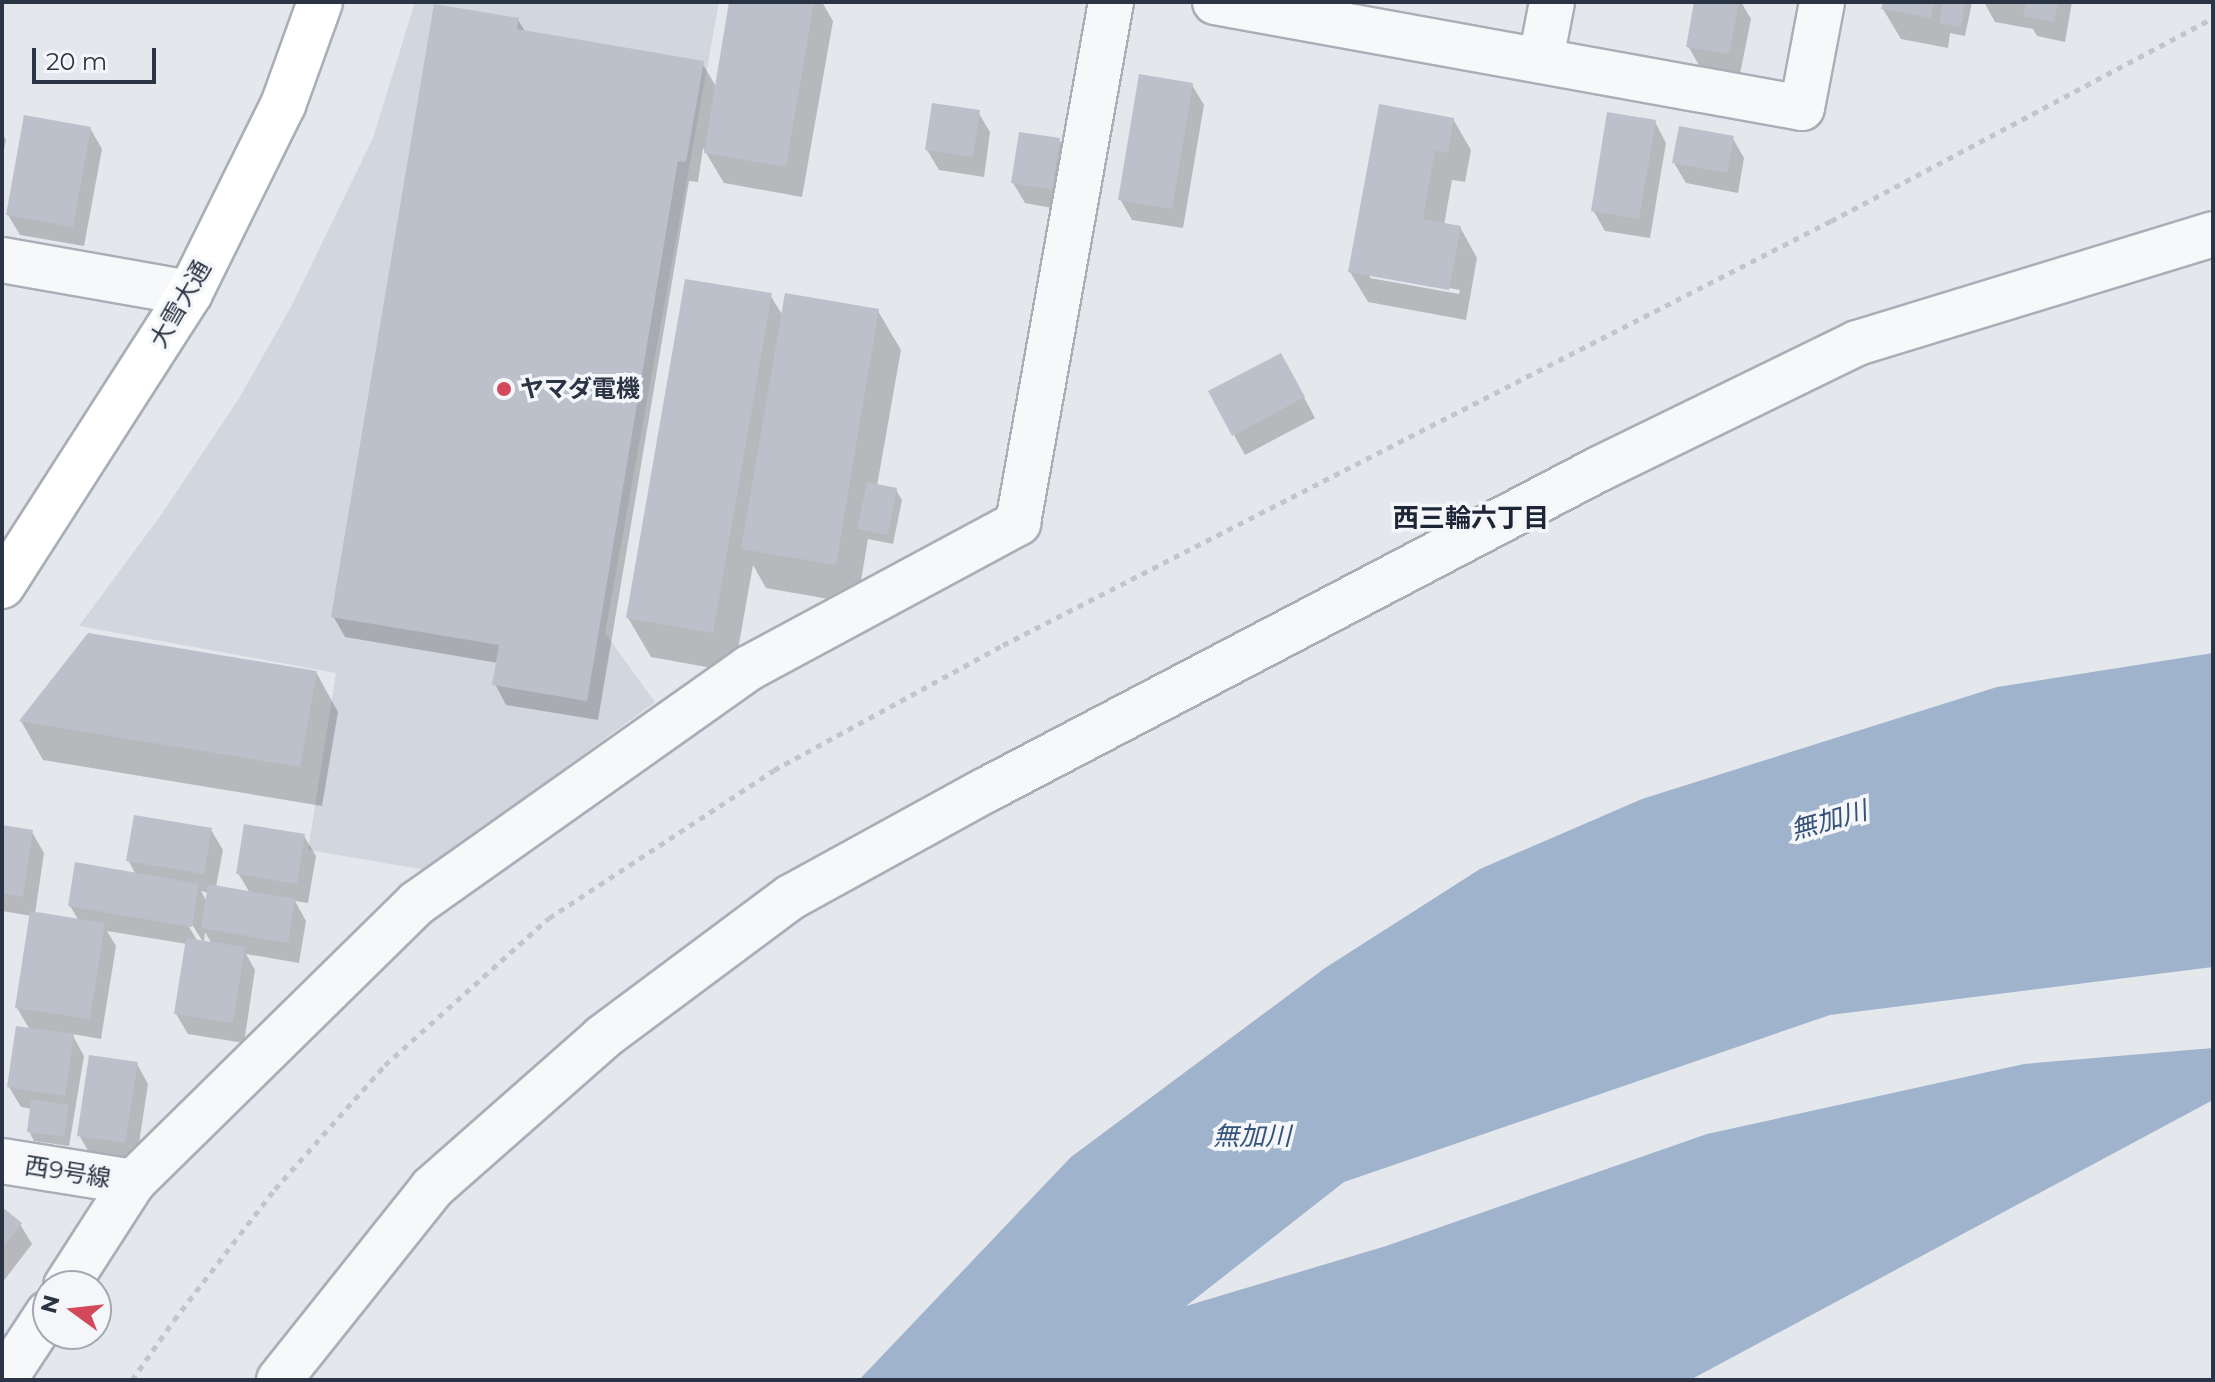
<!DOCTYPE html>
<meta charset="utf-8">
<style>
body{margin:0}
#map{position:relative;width:2215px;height:1382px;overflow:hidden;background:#e4e7ec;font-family:Montserrat,"Noto Sans JP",sans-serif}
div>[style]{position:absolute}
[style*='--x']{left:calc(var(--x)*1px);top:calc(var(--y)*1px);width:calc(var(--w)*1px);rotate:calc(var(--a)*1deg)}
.built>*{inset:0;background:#d2d6de}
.water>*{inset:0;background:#9fb4cc}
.shadow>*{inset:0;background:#0003}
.building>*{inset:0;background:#bbc0ca}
.path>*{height:5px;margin-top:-2.5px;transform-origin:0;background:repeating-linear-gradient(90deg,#c2c5cb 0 6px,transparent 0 12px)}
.roads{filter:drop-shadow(2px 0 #a9aeb7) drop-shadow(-2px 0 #a9aeb7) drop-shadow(0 2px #a9aeb7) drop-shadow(0 -2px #a9aeb7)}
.minor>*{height:44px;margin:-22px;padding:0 22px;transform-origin:22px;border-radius:22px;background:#f7f8fa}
.highway>*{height:44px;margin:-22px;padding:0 22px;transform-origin:22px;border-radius:22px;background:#fff}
.dots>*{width:22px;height:22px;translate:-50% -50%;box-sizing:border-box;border:4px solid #f4f6f9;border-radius:50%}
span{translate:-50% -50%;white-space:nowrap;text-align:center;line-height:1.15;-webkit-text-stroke:7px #f4f6f9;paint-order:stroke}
.street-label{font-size:24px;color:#2b3445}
.poi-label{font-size:24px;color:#2b3445;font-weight:700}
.left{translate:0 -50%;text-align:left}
.neighbourhood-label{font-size:26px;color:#1d2536;font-weight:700}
.water-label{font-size:26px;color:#34527a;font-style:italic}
.frame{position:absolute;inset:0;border:4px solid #2b3445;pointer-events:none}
.north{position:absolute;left:32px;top:1270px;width:80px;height:80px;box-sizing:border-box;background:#f4f6f9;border:2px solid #a4a8b1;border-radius:50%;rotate:285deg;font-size:22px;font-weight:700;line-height:32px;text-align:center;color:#2b3445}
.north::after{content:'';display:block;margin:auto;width:28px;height:36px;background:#d1495b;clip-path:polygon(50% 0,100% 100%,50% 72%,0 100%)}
.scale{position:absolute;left:32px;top:48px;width:124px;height:36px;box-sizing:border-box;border:4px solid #2b3445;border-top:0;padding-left:10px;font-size:24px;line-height:28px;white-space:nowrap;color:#2b3445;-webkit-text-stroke:6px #f4f6f9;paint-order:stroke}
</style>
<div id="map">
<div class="built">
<i style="clip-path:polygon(415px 2px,719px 2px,605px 633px,655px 702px,426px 870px,308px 850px,336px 673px,79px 626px,161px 515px,238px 400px,292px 305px,373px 138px)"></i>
</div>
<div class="water">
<i style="clip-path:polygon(2213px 653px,2213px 967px,1830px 1015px,1344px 1182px,1186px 1306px,1386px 1246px,1707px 1134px,2024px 1064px,2213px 1048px,2213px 1100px,1690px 1380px,859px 1380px,1071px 1157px,1325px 968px,1480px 869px,1642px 799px,1997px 687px)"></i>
</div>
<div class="shadow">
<i style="clip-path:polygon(731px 2px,822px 2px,833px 21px,802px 197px,724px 183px,703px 148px,698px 182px,689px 181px,598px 720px,506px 705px,495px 684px,498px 663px,345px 637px,333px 616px,518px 20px,526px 33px,702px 63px,717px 88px)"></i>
<i style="clip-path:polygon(1696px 2px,1741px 2px,1751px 19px,1740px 74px,1700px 67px,1688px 46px)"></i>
<i style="clip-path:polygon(1885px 2px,1972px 2px,1965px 36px,1950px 33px,1948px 48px,1901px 39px,1883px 9px)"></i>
<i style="clip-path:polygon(1984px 2px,2072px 2px,2065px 42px,2037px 36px,2033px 29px,1995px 22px)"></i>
<i style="clip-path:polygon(1192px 85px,1204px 105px,1183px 228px,1132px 220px,1120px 199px)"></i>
<i style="clip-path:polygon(978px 112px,990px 132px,984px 177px,939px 170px,927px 150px)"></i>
<i style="clip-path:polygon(evenodd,1453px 119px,1471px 150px,1465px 182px,1452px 180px,1444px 225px,1460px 227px,1477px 258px,1466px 320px,1368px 302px,1350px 272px,1453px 119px,1370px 274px,1460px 290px,1459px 294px,1370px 278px,1370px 274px)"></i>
<i style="clip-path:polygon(1655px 122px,1666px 143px,1650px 238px,1605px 231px,1593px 210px)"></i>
<i style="clip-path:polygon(90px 128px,102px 149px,84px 246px,20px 235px,8px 215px)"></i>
<i style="clip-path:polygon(2px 133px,6px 140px,2px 158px)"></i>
<i style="clip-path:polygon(1732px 137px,1744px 158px,1738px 193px,1686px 183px,1674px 163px)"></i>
<i style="clip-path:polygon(1059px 140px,1071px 160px,1063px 210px,1025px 203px,1013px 183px)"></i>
<i style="clip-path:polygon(770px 295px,783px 316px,878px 311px,901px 350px,877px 486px,896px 490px,902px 500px,893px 544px,868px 539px,857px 604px,766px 588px,753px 565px,734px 672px,651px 657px,628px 618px)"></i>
<i style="clip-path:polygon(1292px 375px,1315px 418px,1245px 455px,1234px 435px)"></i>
<i style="clip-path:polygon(89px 635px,316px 672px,338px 712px,322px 806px,43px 760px,21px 721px)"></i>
<i style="clip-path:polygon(evenodd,2px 827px,32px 832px,44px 853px,35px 914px,79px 921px,70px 906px,136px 875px,128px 860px,211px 830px,223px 850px,216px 887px,250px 893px,238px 873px,304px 836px,316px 856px,308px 903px,295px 901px,306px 921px,299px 963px,246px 954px,255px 970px,244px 1043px,188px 1034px,176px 1014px,187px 944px,107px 931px,116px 946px,101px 1039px,72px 1034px,84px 1056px,69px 1146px,34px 1141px,29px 1131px,32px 1109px,21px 1107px,9px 1087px,30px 1030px,17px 1008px,32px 916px,2px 911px,2px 827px,201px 891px,209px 893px,207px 902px,201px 891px,2px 827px,188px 918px,203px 942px,198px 942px,185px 920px,188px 918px,2px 827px,205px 932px,212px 944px,204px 943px,205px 932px)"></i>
<i style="clip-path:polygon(137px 1064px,148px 1084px,136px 1163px,91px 1156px,79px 1135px)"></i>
<i style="clip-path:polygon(2px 1210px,20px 1224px,32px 1244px,2px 1283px)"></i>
</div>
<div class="building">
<i style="clip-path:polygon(729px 2px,814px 2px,786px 167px,704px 153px)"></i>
<i style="clip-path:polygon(1694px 2px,1739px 2px,1729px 54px,1686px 47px)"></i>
<i style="clip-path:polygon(1883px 2px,1934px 2px,1931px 18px,1881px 9px)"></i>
<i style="clip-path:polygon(1943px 2px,1965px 2px,1961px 27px,1939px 23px)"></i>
<i style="clip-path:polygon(2026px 2px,2058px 2px,2054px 22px,2023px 16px)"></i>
<i style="clip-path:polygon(434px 4px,519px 18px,517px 29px,704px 61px,686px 162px,678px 161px,587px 701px,492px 685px,499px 645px,331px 617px)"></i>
<i style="clip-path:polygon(1139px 74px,1193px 83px,1172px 209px,1118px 200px)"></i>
<i style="clip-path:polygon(932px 103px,980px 110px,973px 157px,925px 150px)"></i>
<i style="clip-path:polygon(1379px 104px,1454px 118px,1448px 153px,1435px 150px,1423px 219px,1461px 226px,1449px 290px,1348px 272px)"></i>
<i style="clip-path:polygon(1607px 112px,1656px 120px,1639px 219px,1591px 211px)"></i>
<i style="clip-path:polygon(24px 115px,91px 127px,73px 227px,6px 215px)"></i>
<i style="clip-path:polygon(1679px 126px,1734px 136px,1727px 173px,1672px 163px)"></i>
<i style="clip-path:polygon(1019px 132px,1060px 138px,1052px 190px,1011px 183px)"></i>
<i style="clip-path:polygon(685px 279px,772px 293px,713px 633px,626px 618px)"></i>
<i style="clip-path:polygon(785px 293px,879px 309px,836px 565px,741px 549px)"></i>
<i style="clip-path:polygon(1281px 353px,1305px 397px,1232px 436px,1208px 391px)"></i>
<i style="clip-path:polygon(867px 482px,897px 488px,888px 535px,857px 529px)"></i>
<i style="clip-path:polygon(88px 633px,317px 671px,300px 767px,19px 721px)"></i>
<i style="clip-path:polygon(134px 815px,212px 828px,204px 874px,126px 861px)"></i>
<i style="clip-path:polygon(244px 824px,305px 834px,297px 884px,236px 874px)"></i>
<i style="clip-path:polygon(2px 825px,33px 830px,23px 897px,2px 893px)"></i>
<i style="clip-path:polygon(75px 862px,199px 884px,192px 927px,68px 906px)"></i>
<i style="clip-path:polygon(208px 884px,295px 899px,288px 943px,201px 928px)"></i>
<i style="clip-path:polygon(30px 911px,105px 923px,90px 1019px,15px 1008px)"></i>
<i style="clip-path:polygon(186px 938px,245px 947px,233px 1023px,174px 1014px)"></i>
<i style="clip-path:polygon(16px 1026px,74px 1034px,65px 1096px,7px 1087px)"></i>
<i style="clip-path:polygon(89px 1055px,138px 1062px,125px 1143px,77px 1136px)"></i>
<i style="clip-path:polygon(31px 1099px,69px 1105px,64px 1137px,27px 1132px)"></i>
<i style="clip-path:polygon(2px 1207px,22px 1223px,2px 1248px)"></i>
</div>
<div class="path">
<i style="--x:132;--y:1380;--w:73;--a:-55"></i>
<i style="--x:174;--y:1320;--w:165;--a:-52.4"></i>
<i style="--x:275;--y:1189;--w:166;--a:-48.4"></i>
<i style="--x:385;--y:1065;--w:220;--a:-41.9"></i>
<i style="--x:549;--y:918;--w:269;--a:-33.3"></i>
<i style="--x:774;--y:770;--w:261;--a:-28.6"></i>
<i style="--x:1003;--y:645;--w:930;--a:-27.12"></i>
<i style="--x:1831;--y:221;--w:433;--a:-28"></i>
</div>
<div class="roads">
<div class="minor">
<i style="--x:1215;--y:2;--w:596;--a:10.24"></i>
<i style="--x:1802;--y:108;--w:108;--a:-79.3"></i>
<i style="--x:1541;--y:59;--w:58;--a:-79.1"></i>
<i style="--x:2;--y:260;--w:191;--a:10"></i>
<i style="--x:2;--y:1161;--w:133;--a:9.1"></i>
<i style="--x:66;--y:1286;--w:124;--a:-57.2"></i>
<i style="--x:133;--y:1182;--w:398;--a:-44.5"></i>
<i style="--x:417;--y:903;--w:407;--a:-35.3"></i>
<i style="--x:749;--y:668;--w:306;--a:-28.3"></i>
<i style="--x:1018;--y:523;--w:529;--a:-79.88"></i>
<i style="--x:4;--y:1380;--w:80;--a:-56.7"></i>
<i style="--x:279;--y:1380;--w:246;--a:-51.4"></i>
<i style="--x:432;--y:1188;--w:228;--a:-41.4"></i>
<i style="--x:603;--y:1037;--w:234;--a:-36.7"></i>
<i style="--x:791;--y:897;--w:222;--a:-28.8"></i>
<i style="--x:986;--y:790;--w:692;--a:-27.64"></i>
<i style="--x:1599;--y:469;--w:287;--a:-26"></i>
<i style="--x:1857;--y:343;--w:372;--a:-17"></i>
</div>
<div class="highway">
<i style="--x:2;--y:586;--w:348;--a:-57.3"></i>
<i style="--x:190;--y:293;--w:210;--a:-63.7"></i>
<i style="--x:283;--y:105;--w:109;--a:-70.2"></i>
</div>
</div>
<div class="dots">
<i style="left:504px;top:389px;background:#d1495b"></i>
</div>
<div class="street-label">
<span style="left:180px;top:304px;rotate:-60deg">大雪大通</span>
<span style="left:68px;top:1172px;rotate:9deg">西9号線</span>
</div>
<div class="poi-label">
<span class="left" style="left:520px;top:389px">ヤマダ電機</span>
</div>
<div class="neighbourhood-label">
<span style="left:1471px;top:519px">西三輪六丁目</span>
</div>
<div class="water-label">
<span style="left:1829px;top:821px;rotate:-16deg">無加川</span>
<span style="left:1252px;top:1137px">無加川</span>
</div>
<div class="frame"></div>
<div class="north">N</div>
<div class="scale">20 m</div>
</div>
